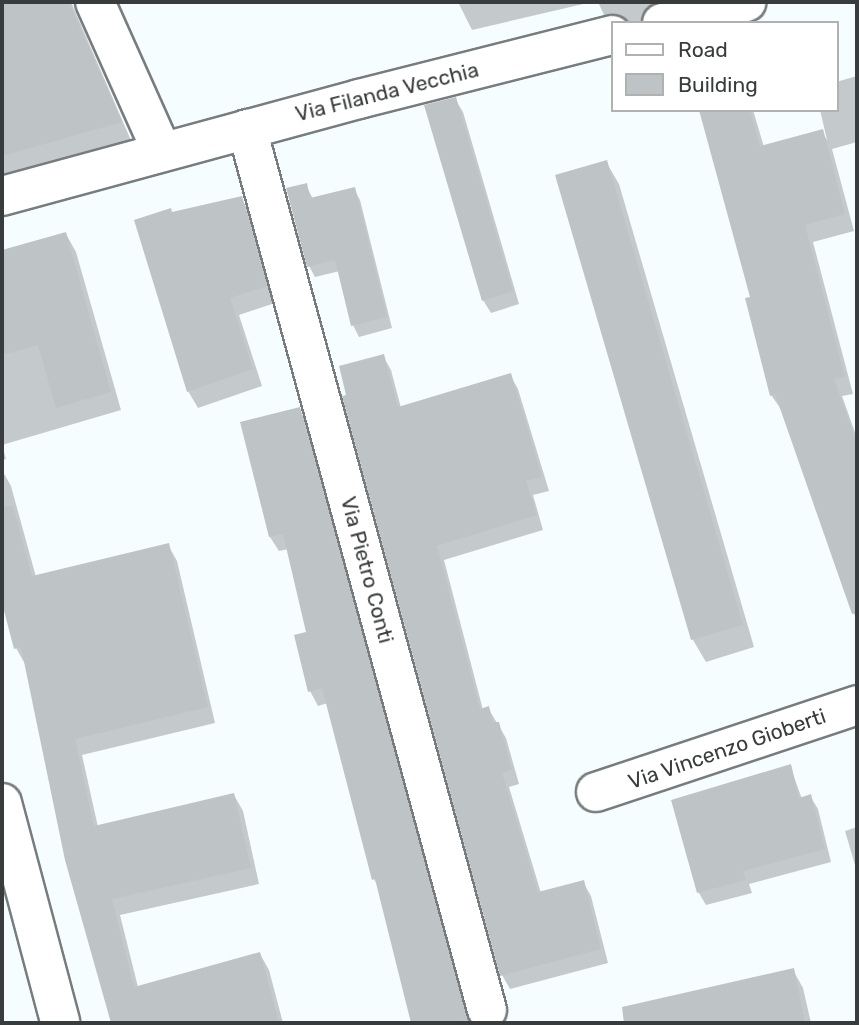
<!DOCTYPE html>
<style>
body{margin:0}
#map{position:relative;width:859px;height:1025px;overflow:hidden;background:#f6fdfe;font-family:Rubik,sans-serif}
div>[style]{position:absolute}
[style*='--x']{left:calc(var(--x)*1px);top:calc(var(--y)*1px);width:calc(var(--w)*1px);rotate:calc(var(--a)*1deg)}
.shadow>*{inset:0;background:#0003}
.building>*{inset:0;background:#bec4c6}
.roads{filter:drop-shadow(2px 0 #777d7f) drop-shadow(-2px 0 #777d7f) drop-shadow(0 2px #777d7f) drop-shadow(0 -2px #777d7f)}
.minor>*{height:38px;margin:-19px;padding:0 19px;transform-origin:19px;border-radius:19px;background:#fff}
span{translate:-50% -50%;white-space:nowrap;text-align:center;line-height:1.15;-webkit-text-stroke:5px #fff;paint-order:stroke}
.street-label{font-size:21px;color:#393c3c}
.frame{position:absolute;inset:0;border:4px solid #393c3c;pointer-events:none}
.legend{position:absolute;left:611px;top:21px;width:228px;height:91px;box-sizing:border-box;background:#fff;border:2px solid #b0b1b1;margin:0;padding:9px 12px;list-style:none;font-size:21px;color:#393c3c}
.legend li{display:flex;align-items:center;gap:14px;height:35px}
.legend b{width:35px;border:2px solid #b0b1b1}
</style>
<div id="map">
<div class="shadow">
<i style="clip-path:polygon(2px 2px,71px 2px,133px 145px,2px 182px)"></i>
<i style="clip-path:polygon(458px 2px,592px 2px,472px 30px)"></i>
<i style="clip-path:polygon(598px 2px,722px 2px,641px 23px,612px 23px,611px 30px)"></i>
<i style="clip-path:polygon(857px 76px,857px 142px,832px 149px,854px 231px,813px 242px,853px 394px,842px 396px,857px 438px,857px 622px,783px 412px,771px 395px,753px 298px,701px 110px,753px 110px,764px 147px,822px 132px,827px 140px,820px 110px,836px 110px,836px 82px)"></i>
<i style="clip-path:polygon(455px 99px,463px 112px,519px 304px,491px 313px,483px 300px)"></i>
<i style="clip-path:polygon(606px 162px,619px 184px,754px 647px,706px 662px,693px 640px,557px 177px)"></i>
<i style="clip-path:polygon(306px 185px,313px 199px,354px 189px,360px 200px,392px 328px,359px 337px,353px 325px,340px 271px,315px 277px,309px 266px)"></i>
<i style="clip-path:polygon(241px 198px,251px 215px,275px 303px,239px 315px,262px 386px,198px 408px,188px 391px,172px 214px)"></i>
<i style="clip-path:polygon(66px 234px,76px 252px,121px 410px,2px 445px,6px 459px,2px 460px,2px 252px)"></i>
<i style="clip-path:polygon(383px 356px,391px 370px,401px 408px,510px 375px,518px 389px,549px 491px,533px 495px,543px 530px,444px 560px,483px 710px,488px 708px,506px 738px,519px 784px,509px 787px,541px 893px,583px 882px,591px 896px,608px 963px,510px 989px,502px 975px)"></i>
<i style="clip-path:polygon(299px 409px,307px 423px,472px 1023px,413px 1023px,379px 888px,374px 879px,328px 703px,318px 706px,310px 691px,308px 633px,289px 549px,279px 551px,270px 537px)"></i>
<i style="clip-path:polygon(2px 470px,11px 486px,36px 577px,168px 545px,177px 561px,215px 723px,82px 755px,98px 827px,234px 795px,243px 811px,259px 884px,120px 915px,138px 987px,260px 954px,269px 970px,283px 1023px,112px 1023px,67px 859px,25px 664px,16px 648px,2px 596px)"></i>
<i style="clip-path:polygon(790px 766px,802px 799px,810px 796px,818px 809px,831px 862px,749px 884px,752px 893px,706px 905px,699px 893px,674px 801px)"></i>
<i style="clip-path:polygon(857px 827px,857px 872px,845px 831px)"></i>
<i style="clip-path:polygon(793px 970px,803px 988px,811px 1023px,649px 1023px,645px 1005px)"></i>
</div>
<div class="building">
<i style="clip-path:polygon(2px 2px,69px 2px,122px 122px,2px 156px)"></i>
<i style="clip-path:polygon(456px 97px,513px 291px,482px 301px,424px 105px)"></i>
<i style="clip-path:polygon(699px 110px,750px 110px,760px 146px,823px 129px,845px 214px,805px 225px,845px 377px,834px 379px,857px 444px,857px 613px,852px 614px,775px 394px,770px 396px,745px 298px,750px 297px)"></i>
<i style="clip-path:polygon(607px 160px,743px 625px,691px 640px,555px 175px)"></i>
<i style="clip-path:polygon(307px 183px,310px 198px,355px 187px,387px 317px,351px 326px,335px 260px,307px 267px,286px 188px)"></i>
<i style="clip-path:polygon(242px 196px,267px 286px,230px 298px,253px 369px,187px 392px,134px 220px,171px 208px,172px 212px)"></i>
<i style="clip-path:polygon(66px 232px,111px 392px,56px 408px,38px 345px,2px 355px,2px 250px)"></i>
<i style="clip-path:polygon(384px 354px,398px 407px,511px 373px,542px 477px,526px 481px,537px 515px,437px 546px,480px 709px,489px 706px,493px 722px,499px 722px,512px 770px,502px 773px,538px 892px,584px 880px,601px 949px,500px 976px,342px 396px,346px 395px,339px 366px)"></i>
<i style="clip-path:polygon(300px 407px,468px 1019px,453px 1023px,411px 1023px,375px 879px,372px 880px,322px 688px,308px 692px,294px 635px,306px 632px,283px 534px,269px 537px,240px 422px)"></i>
<i style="clip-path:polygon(13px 506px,32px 576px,169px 543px,208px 707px,75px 739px,94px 826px,234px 793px,251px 868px,112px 899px,134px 987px,260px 952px,279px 1023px,111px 1023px,65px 860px,21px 647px,14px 649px,2px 603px,2px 507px)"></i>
<i style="clip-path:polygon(791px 764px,799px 798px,811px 794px,825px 849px,743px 871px,746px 880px,697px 893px,671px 800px)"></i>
<i style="clip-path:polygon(794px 968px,805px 1023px,624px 1023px,622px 1007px)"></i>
</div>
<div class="roads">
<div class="minor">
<i style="--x:95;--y:2;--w:164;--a:65.9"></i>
<i style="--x:662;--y:23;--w:87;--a:-14"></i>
<i style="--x:247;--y:129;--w:913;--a:74.76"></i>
<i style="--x:2;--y:196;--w:370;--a:-15.2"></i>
<i style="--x:359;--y:99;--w:261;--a:-14.2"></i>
<i style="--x:596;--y:792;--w:275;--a:-18.4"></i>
<i style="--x:2;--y:803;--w:226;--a:75.1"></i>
</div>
</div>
<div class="street-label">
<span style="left:387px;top:92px;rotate:-14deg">Via Filanda Vecchia</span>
<span style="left:367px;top:570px;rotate:75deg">Via Pietro Conti</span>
<span style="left:727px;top:749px;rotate:-19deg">Via Vincenzo Gioberti</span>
</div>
<div class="frame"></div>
<ul class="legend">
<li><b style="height:9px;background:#fff"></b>Road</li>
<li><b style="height:19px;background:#bec4c6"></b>Building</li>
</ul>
</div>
